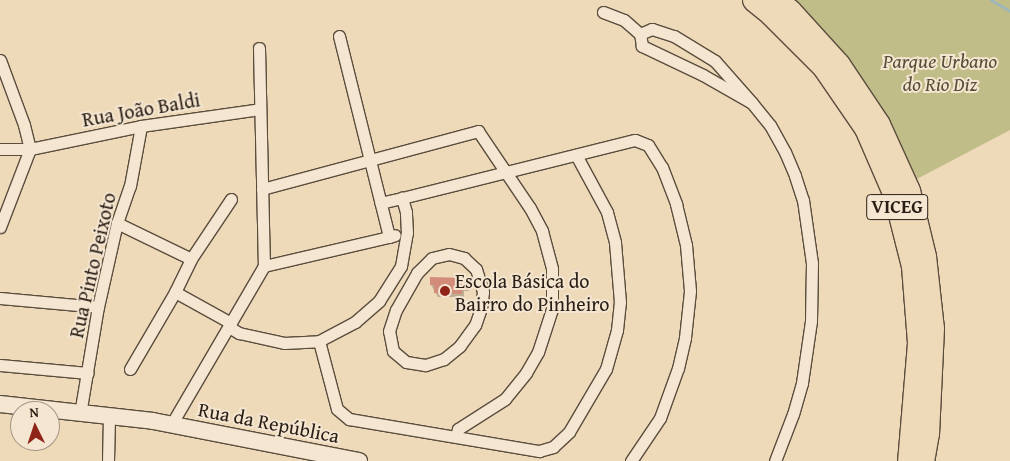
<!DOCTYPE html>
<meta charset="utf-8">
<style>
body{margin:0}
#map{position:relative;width:1010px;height:461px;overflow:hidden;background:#eed9b8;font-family:"Gentium Book Plus",serif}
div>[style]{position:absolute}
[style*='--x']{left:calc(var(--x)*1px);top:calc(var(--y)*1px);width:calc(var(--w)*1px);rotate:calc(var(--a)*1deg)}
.green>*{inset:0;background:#c1bd89}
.shadow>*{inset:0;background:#0003}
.stream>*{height:3px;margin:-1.5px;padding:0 1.5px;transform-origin:1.5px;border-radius:1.5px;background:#9eb8b9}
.building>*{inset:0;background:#d48c7a}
.roads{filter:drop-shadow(1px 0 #5a4d3e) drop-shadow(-1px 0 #5a4d3e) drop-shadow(0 1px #5a4d3e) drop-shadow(0 -1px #5a4d3e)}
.street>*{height:11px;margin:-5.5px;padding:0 5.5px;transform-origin:5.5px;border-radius:5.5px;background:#f4e6d1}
.secondary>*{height:16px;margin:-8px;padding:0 8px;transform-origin:8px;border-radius:8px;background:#f4e6d1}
.highway>*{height:21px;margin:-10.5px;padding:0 10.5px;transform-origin:10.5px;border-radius:10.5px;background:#eed9b8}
.dots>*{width:14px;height:14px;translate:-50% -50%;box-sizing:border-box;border:2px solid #f4e6d1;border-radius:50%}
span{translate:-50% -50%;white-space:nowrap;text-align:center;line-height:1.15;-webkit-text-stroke:4px #f4e6d1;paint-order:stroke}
.shield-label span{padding:1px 4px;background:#f4e6d1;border:1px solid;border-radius:4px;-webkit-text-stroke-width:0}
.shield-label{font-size:19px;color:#291e15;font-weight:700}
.park-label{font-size:20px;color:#574e38;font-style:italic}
.street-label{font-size:20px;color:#291e15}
.poi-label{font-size:20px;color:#291e15}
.left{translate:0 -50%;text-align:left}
.north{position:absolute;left:10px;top:401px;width:50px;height:50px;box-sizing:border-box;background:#f4e6d1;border:1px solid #a39686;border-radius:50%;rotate:356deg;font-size:14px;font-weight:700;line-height:20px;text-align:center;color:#291e15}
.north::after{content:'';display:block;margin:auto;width:18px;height:22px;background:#8f2418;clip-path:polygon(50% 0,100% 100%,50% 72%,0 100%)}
</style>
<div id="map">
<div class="green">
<i style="clip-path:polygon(791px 0,1010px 0,1010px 130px,915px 180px)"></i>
</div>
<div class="shadow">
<i style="clip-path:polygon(431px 279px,467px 279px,469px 291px,464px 291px,464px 297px,438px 297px,431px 285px)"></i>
</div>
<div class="stream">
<i style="--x:991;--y:0;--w:22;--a:30"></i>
</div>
<div class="building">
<i style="clip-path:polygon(430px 277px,467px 278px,467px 287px,462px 287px,462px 294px,434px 293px,434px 285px,430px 285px)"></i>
</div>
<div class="roads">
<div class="street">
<i style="--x:603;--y:12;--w:22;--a:21"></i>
<i style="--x:624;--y:20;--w:21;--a:41"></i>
<i style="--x:339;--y:36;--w:207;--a:76"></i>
<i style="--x:389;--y:237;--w:6;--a:-18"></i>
<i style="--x:259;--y:48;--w:218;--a:88.7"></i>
<i style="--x:264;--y:266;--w:128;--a:-13.1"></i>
<i style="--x:0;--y:60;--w:69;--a:69.7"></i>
<i style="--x:24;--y:125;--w:25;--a:76"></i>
<i style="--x:752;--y:103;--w:56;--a:-150.3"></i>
<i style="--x:703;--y:75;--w:68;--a:-154.6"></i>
<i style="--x:642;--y:46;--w:12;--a:-99"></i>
<i style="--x:640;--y:34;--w:13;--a:-23"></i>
<i style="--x:652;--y:29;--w:23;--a:18"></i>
<i style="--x:674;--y:36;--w:48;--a:31.4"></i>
<i style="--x:715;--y:61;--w:56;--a:48.6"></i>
<i style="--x:752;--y:103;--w:28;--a:51"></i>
<i style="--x:770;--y:125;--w:31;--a:61"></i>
<i style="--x:785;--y:152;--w:26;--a:67"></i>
<i style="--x:795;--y:176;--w:25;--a:72"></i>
<i style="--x:803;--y:200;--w:64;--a:81.9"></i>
<i style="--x:812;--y:263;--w:58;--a:91"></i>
<i style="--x:811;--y:321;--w:63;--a:98.3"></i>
<i style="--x:802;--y:383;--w:32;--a:106"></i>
<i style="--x:793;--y:414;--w:50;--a:111"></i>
<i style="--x:0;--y:149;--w:30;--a:0"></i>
<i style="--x:30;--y:149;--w:113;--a:-11.7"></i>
<i style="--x:141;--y:126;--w:120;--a:-8.1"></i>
<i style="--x:262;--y:189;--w:224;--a:-15"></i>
<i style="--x:478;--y:131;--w:93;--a:56"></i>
<i style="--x:530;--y:208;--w:26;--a:62"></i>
<i style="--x:542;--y:231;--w:39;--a:75"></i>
<i style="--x:552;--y:269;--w:40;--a:90"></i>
<i style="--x:552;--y:309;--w:45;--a:108"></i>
<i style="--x:538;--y:352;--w:24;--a:120"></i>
<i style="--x:526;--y:373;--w:33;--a:129"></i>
<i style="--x:505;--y:399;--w:56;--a:147.4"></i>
<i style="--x:458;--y:429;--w:8;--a:104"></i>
<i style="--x:402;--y:198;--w:240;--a:-14"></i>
<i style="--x:635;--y:140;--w:14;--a:21"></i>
<i style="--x:648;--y:145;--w:26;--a:58"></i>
<i style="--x:662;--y:167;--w:40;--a:69"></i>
<i style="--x:676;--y:204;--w:42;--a:76.3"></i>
<i style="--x:686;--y:245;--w:46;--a:85"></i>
<i style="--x:690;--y:291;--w:47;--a:96.1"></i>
<i style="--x:685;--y:338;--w:31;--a:103"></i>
<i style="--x:678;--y:368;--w:53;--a:109.8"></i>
<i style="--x:660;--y:418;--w:52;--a:124"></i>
<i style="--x:117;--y:223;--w:82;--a:25.9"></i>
<i style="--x:0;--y:227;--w:84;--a:-69"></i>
<i style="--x:449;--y:254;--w:16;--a:15"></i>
<i style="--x:464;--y:258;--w:16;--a:43"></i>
<i style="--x:476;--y:269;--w:24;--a:73"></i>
<i style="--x:483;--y:292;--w:16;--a:97"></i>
<i style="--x:481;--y:308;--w:18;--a:109"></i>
<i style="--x:475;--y:325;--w:26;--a:126"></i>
<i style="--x:460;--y:346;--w:21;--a:141"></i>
<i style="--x:444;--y:359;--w:20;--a:162"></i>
<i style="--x:425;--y:365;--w:19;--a:-171"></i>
<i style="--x:406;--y:362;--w:17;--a:-140"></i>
<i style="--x:393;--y:351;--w:20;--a:-101"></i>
<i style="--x:389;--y:331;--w:22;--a:-72"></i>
<i style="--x:396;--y:310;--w:43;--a:-60.4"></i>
<i style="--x:417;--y:273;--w:21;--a:-45"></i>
<i style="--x:432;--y:258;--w:17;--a:-13"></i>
<i style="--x:175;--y:292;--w:64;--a:29"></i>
<i style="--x:0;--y:298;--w:98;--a:5.2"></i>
<i style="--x:229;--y:327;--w:12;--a:31"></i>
<i style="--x:239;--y:333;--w:46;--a:12.5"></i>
<i style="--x:284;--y:343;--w:35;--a:-3"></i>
<i style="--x:319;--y:341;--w:41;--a:-27.8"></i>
<i style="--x:355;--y:322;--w:32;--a:-41"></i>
<i style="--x:379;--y:301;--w:41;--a:-57.8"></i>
<i style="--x:401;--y:266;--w:34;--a:-80"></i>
<i style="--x:407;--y:233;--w:21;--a:-93"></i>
<i style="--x:406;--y:212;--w:15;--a:-106"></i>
<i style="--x:402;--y:198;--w:22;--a:167"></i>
<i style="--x:319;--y:341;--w:70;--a:75.2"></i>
<i style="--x:337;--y:409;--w:16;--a:40"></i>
<i style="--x:349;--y:419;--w:193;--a:9.6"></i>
<i style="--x:539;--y:451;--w:15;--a:-16"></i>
<i style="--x:553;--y:447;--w:22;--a:-43"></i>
<i style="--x:569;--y:432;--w:73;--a:-59.6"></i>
<i style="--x:606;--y:369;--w:41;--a:-74.2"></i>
<i style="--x:617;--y:330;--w:28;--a:-84"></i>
<i style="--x:620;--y:302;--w:60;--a:-94.8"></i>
<i style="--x:615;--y:242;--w:31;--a:-105"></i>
<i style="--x:607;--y:212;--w:65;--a:-118.5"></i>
<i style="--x:0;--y:365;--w:88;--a:5.2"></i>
<i style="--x:130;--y:369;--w:89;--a:-59.7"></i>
<i style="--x:175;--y:292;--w:37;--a:-64"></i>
<i style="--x:191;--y:259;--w:72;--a:-56.3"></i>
<i style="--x:80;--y:414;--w:109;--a:-80.5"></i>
<i style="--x:98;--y:307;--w:86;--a:-77.3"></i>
<i style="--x:117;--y:223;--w:39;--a:-71"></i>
<i style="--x:130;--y:186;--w:61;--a:-79.6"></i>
<i style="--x:171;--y:425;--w:184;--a:-59.7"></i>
<i style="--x:108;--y:461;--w:44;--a:-88.7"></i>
</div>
<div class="secondary">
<i style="--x:0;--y:404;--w:154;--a:6.3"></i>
<i style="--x:153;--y:421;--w:210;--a:11"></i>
</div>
<div class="highway">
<i style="--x:753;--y:0;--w:22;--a:39"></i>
<i style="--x:770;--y:14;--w:75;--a:45"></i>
<i style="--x:823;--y:67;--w:74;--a:55.5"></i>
<i style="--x:865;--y:128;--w:73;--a:66.6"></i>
<i style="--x:894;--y:195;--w:73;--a:75.8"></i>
<i style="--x:912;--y:266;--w:77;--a:85.5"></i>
<i style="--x:918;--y:343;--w:118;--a:94.8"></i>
<i style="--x:777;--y:0;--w:16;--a:38"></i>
<i style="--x:790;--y:10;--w:73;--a:47.8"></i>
<i style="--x:839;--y:64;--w:72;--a:56.3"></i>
<i style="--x:879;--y:124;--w:72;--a:65.6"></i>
<i style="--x:909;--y:190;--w:68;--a:76.4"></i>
<i style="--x:925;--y:256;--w:72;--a:83.7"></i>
<i style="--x:933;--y:328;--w:105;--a:92.7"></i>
<i style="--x:928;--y:433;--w:28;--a:100"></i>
</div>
</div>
<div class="dots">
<i style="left:445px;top:291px;background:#8f2418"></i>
</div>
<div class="shield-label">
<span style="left:897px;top:207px">VICEG</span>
</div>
<div class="park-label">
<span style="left:940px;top:72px">Parque Urbano<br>do Rio Diz</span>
</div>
<div class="street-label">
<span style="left:141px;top:109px;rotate:-10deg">Rua João Baldi</span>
<span style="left:92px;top:265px;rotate:-77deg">Rua Pinto Peixoto</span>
<span style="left:269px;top:422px;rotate:11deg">Rua da República</span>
</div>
<div class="poi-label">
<span class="left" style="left:455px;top:292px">Escola Básica do<br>Bairro do Pinheiro</span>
</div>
<div class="north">N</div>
</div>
